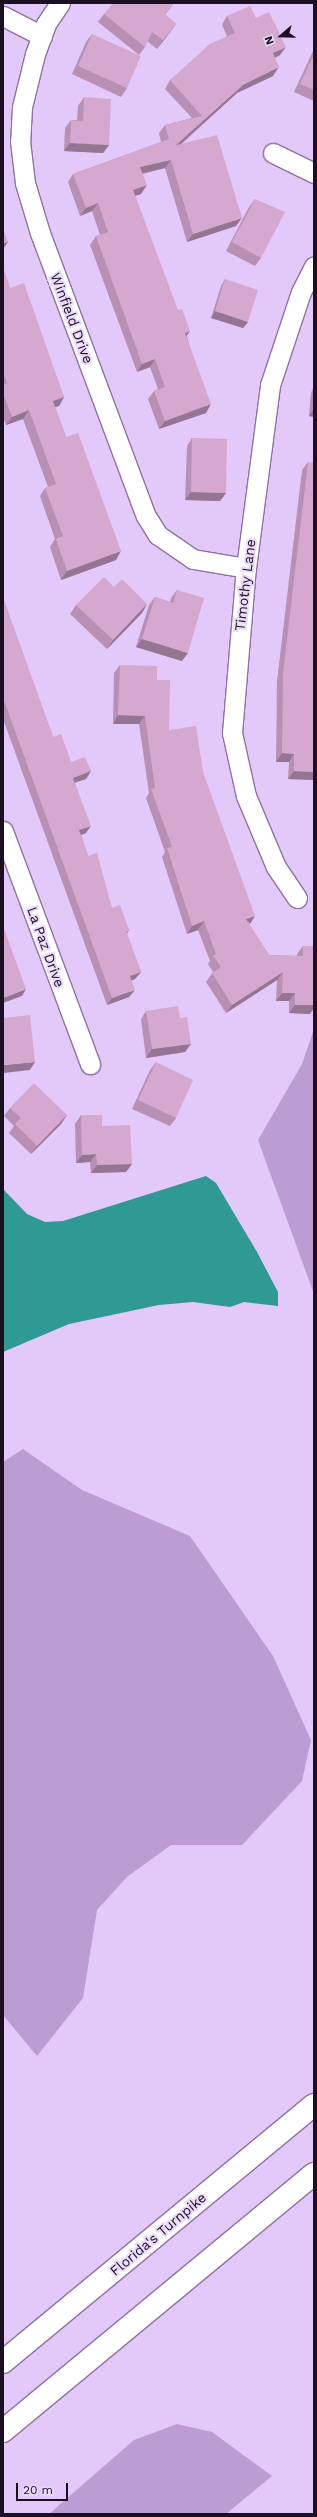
<!DOCTYPE html>
<style>
body{margin:0}
#map{position:relative;width:317px;height:2517px;overflow:hidden;background:#e3c8fa;font-family:"Work Sans",sans-serif}
div>[style]{position:absolute}
[style*='--x']{left:calc(var(--x)*1px);top:calc(var(--y)*1px);width:calc(var(--w)*1px);rotate:calc(var(--a)*1deg)}
.green>*{inset:0;background:#bb9dd4}
.water>*{inset:0;background:#2f9993}
.roads{filter:drop-shadow(1px 0 #8c73a1) drop-shadow(-1px 0 #8c73a1) drop-shadow(0 1px #8c73a1) drop-shadow(0 -1px #8c73a1)}
.minor>*{height:19px;margin:-9.5px;padding:0 9.5px;transform-origin:9.5px;border-radius:9.5px;background:#fff}
.motorway>*{height:22px;margin:-11px;padding:0 11px;transform-origin:11px;border-radius:11px;background:#fff}
.wall>*{inset:0;background:#b790b3}
.shaded-wall>*{inset:0;background:#957692}
.building>*{inset:0;background:#d5a8d0}
span{translate:-50% -50%;white-space:nowrap;text-align:center;line-height:1.15;-webkit-text-stroke:4px #ebdaf9;paint-order:stroke}
.street-label{font-size:14px;color:#1a1022}
.frame{position:absolute;inset:0;border:4px solid #1a1022;pointer-events:none}
.north{position:absolute;left:261px;top:16px;width:40px;height:40px;-webkit-text-stroke:3px #ebdaf9;paint-order:stroke;rotate:250deg;font-size:11px;font-weight:700;line-height:16px;text-align:center;color:#1a1022}
.north::after{content:'';display:block;margin:auto;width:14px;height:18px;background:#1a1022;clip-path:polygon(50% 0,100% 100%,50% 72%,0 100%)}
.scale{position:absolute;left:16px;top:2483px;width:52px;height:18px;box-sizing:border-box;border:2px solid #1a1022;border-top:0;padding-left:5px;font-size:12px;line-height:14px;white-space:nowrap;color:#1a1022;-webkit-text-stroke:3px #ebdaf9;paint-order:stroke}
</style>
<div id="map">
<div class="green">
<i style="clip-path:polygon(314px 1029px,314px 1294px,258px 1140px,302px 1064px)"></i>
<i style="clip-path:polygon(23px 1449px,82px 1490px,190px 1536px,273px 1656px,311px 1740px,302px 1781px,242px 1845px,171px 1845px,127px 1877px,97px 1910px,83px 1998px,37px 2056px,3px 2015px,3px 1462px)"></i>
<i style="clip-path:polygon(177px 2424px,212px 2432px,272px 2476px,226px 2514px,49px 2514px,134px 2440px)"></i>
</div>
<div class="water">
<i style="clip-path:polygon(206px 1176px,216px 1183px,257px 1252px,278px 1292px,278px 1306px,244px 1302px,230px 1307px,193px 1302px,159px 1305px,69px 1324px,3px 1352px,3px 1189px,27px 1214px,45px 1222px,63px 1221px)"></i>
</div>
<div class="roads">
<div class="minor">
<i style="--x:60;--y:3;--w:25;--a:124"></i>
<i style="--x:46;--y:24;--w:32;--a:110"></i>
<i style="--x:35;--y:54;--w:55;--a:103.8"></i>
<i style="--x:22;--y:107;--w:34;--a:93"></i>
<i style="--x:20;--y:141;--w:42;--a:83.2"></i>
<i style="--x:25;--y:183;--w:52;--a:73.3"></i>
<i style="--x:40;--y:233;--w:302;--a:69.5"></i>
<i style="--x:146;--y:516;--w:22;--a:58"></i>
<i style="--x:158;--y:535;--w:42;--a:34.4"></i>
<i style="--x:193;--y:559;--w:54;--a:9.6"></i>
<i style="--x:3;--y:16;--w:44;--a:27.1"></i>
<i style="--x:273;--y:153;--w:46;--a:26"></i>
<i style="--x:3;--y:831;--w:249;--a:69.5"></i>
<i style="--x:297;--y:898;--w:37;--a:-124"></i>
<i style="--x:276;--y:867;--w:77;--a:-112.9"></i>
<i style="--x:246;--y:796;--w:65;--a:-102.5"></i>
<i style="--x:232;--y:733;--w:166;--a:-85.2"></i>
<i style="--x:246;--y:568;--w:185;--a:-82.5"></i>
<i style="--x:270;--y:385;--w:98;--a:-71.6"></i>
<i style="--x:301;--y:292;--w:29;--a:-63"></i>
</div>
<div class="motorway">
<i style="--x:3;--y:2362;--w:403;--a:-39.6"></i>
<i style="--x:3;--y:2431;--w:403;--a:-39.6"></i>
</div>
</div>
<div class="wall">
<i style="clip-path:polygon(174px 3px,165px 15px,176px 24px,157px 49px,147px 41px,145px 47px,139px 55px,98px 22px,104px 14px)"></i>
<i style="clip-path:polygon(227px 16px,256px 18px,280px 55px,275px 58px,273px 76px,237px 93px,181px 144px,236px 226px,187px 242px,165px 168px,143px 174px,141px 194px,135px 196px,187px 336px,206px 413px,159px 429px,148px 399px,154px 391px,158px 389px,150px 367px,137px 372px,90px 245px,96px 236px,100px 235px,92px 211px,80px 216px,68px 182px,73px 174px,161px 142px,159px 133px,165px 125px,192px 118px,165px 89px,170px 80px,227px 36px,222px 25px)"></i>
<i style="clip-path:polygon(92px 34px,127px 88px,121px 97px,72px 74px,86px 42px)"></i>
<i style="clip-path:polygon(314px 49px,314px 101px,294px 92px)"></i>
<i style="clip-path:polygon(84px 97px,109px 145px,103px 153px,64px 151px,65px 128px,71px 120px,77px 120px,78px 106px)"></i>
<i style="clip-path:polygon(255px 199px,261px 258px,255px 266px,226px 251px,249px 207px)"></i>
<i style="clip-path:polygon(3px 268px,10px 288px,64px 397px,59px 406px,55px 407px,66px 437px,116px 560px,61px 580px,50px 547px,55px 539px,40px 496px,45px 488px,48px 487px,23px 419px,6px 425px,3px 417px)"></i>
<i style="clip-path:polygon(225px 279px,248px 322px,243px 328px,211px 318px,221px 286px)"></i>
<i style="clip-path:polygon(314px 386px,314px 417px,309px 416px,311px 393px)"></i>
<i style="clip-path:polygon(192px 438px,226px 493px,220px 501px,185px 500px,187px 446px)"></i>
<i style="clip-path:polygon(308px 462px,314px 780px,288px 779px,289px 762px,276px 762px,277px 681px,302px 470px)"></i>
<i style="clip-path:polygon(114px 587px,147px 604px,142px 613px,107px 649px,70px 614px,76px 605px)"></i>
<i style="clip-path:polygon(177px 590px,182px 661px,136px 647px,149px 605px,155px 597px,170px 602px,171px 598px)"></i>
<i style="clip-path:polygon(3px 598px,53px 737px,71px 762px,91px 771px,86px 779px,75px 782px,86px 833px,81px 835px,88px 856px,112px 908px,129px 930px,127px 934px,141px 972px,135px 979px,131px 981px,129px 997px,107px 1005px,3px 719px)"></i>
<i style="clip-path:polygon(120px 665px,157px 680px,169px 730px,203px 772px,249px 924px,269px 955px,297px 956px,297px 954px,303px 946px,314px 946px,314px 1008px,310px 1014px,289px 1013px,289px 1001px,276px 1001px,277px 980px,226px 1013px,206px 982px,213px 972px,208px 964px,210px 961px,198px 930px,187px 934px,162px 857px,165px 852px,146px 798px,149px 793px,139px 724px,113px 724px,114px 673px)"></i>
<i style="clip-path:polygon(146px 1011px,180px 1018px,191px 1044px,185px 1052px,146px 1058px,141px 1019px)"></i>
<i style="clip-path:polygon(156px 1062px,176px 1118px,170px 1126px,132px 1109px,150px 1070px)"></i>
<i style="clip-path:polygon(10px 1108px,67px 1115px,61px 1124px,31px 1154px,9px 1133px,14px 1126px,4px 1116px)"></i>
<i style="clip-path:polygon(81px 1115px,102px 1126px,132px 1164px,126px 1172px,91px 1173px,90px 1162px,76px 1163px,75px 1124px)"></i>
</div>
<div class="shaded-wall">
<i style="clip-path:polygon(176px 24px,170px 32px,157px 49px,163px 40px)"></i>
<i style="clip-path:polygon(286px 47px,280px 55px,267px 62px,273px 53px)"></i>
<i style="clip-path:polygon(279px 67px,273px 76px,237px 93px,171px 153px,176px 145px,243px 85px)"></i>
<i style="clip-path:polygon(70px 143px,109px 145px,103px 153px,64px 151px)"></i>
<i style="clip-path:polygon(171px 160px,165px 168px,134px 175px,140px 167px)"></i>
<i style="clip-path:polygon(147px 185px,141px 194px,128px 198px,133px 190px)"></i>
<i style="clip-path:polygon(98px 203px,92px 211px,80px 216px,86px 208px)"></i>
<i style="clip-path:polygon(242px 218px,236px 226px,187px 242px,193px 234px)"></i>
<i style="clip-path:polygon(8px 242px,3px 249px,3px 243px)"></i>
<i style="clip-path:polygon(215px 311px,248px 322px,243px 328px,211px 318px)"></i>
<i style="clip-path:polygon(190px 331px,184px 340px,185px 333px)"></i>
<i style="clip-path:polygon(155px 359px,150px 367px,137px 372px,142px 364px)"></i>
<i style="clip-path:polygon(64px 397px,59px 406px,47px 410px,53px 401px)"></i>
<i style="clip-path:polygon(211px 404px,206px 413px,159px 429px,165px 421px)"></i>
<i style="clip-path:polygon(314px 409px,314px 417px,309px 416px)"></i>
<i style="clip-path:polygon(29px 410px,23px 419px,6px 425px,12px 417px)"></i>
<i style="clip-path:polygon(191px 492px,226px 493px,220px 501px,185px 500px)"></i>
<i style="clip-path:polygon(121px 551px,116px 560px,61px 580px,67px 571px)"></i>
<i style="clip-path:polygon(147px 604px,142px 613px,107px 649px,113px 640px)"></i>
<i style="clip-path:polygon(142px 639px,188px 653px,182px 661px,136px 647px)"></i>
<i style="clip-path:polygon(118px 715px,145px 716px,139px 724px,113px 724px)"></i>
<i style="clip-path:polygon(282px 753px,294px 754px,289px 762px,276px 762px)"></i>
<i style="clip-path:polygon(91px 771px,86px 779px,68px 785px,73px 778px)"></i>
<i style="clip-path:polygon(294px 771px,314px 772px,314px 780px,288px 779px)"></i>
<i style="clip-path:polygon(91px 826px,86px 833px,74px 838px,79px 830px)"></i>
<i style="clip-path:polygon(255px 916px,250px 924px,246px 919px)"></i>
<i style="clip-path:polygon(204px 921px,198px 930px,187px 934px,192px 926px)"></i>
<i style="clip-path:polygon(141px 972px,135px 979px,125px 983px,130px 976px)"></i>
<i style="clip-path:polygon(283px 972px,277px 980px,226px 1013px,232px 1005px)"></i>
<i style="clip-path:polygon(26px 989px,22px 996px,3px 1003px,3px 998px)"></i>
<i style="clip-path:polygon(135px 990px,129px 997px,107px 1005px,112px 998px)"></i>
<i style="clip-path:polygon(282px 993px,295px 993px,289px 1001px,276px 1001px)"></i>
<i style="clip-path:polygon(295px 1005px,314px 1005px,314px 1008px,310px 1014px,289px 1013px)"></i>
<i style="clip-path:polygon(191px 1044px,185px 1052px,146px 1058px,152px 1049px)"></i>
<i style="clip-path:polygon(35px 1062px,30px 1070px,3px 1073px,3px 1065px)"></i>
<i style="clip-path:polygon(67px 1115px,61px 1124px,31px 1154px,37px 1146px)"></i>
<i style="clip-path:polygon(96px 1154px,90px 1162px,76px 1163px,82px 1155px)"></i>
<i style="clip-path:polygon(132px 1164px,126px 1172px,91px 1173px,97px 1165px)"></i>
</div>
<div class="building">
<i style="clip-path:polygon(113px 3px,174px 3px,165px 14px,176px 24px,163px 40px,152px 32px,145px 47px,104px 14px)"></i>
<i style="clip-path:polygon(250px 6px,256px 18px,269px 12px,286px 47px,273px 53px,279px 67px,243px 85px,176px 145px,217px 135px,242px 218px,193px 234px,171px 160px,140px 167px,147px 185px,133px 190px,178px 310px,182px 309px,190px 331px,185px 333px,211px 404px,165px 421px,154px 391px,165px 387px,155px 359px,142px 364px,96px 236px,108px 232px,98px 203px,86px 208px,73px 174px,169px 139px,165px 125px,202px 116px,170px 80px,210px 44px,235px 33px,227px 16px)"></i>
<i style="clip-path:polygon(92px 34px,141px 56px,127px 88px,78px 66px)"></i>
<i style="clip-path:polygon(314px 54px,314px 90px,300px 84px)"></i>
<i style="clip-path:polygon(84px 97px,111px 99px,109px 145px,70px 143px,71px 120px,83px 121px)"></i>
<i style="clip-path:polygon(255px 199px,285px 212px,261px 258px,232px 242px)"></i>
<i style="clip-path:polygon(3px 228px,8px 242px,3px 243px)"></i>
<i style="clip-path:polygon(3px 268px,10px 288px,24px 283px,64px 397px,53px 401px,66px 437px,78px 433px,121px 551px,67px 571px,56px 539px,63px 536px,45px 488px,56px 484px,29px 410px,12px 417px,3px 393px,3px 385px,7px 383px,3px 372px)"></i>
<i style="clip-path:polygon(225px 279px,258px 290px,248px 322px,215px 311px)"></i>
<i style="clip-path:polygon(192px 438px,227px 439px,226px 493px,191px 492px)"></i>
<i style="clip-path:polygon(308px 462px,314px 463px,314px 772px,294px 771px,294px 754px,282px 753px,283px 673px)"></i>
<i style="clip-path:polygon(104px 577px,114px 587px,122px 579px,147px 604px,113px 640px,76px 605px)"></i>
<i style="clip-path:polygon(177px 590px,204px 598px,188px 653px,142px 639px,155px 597px,173px 603px)"></i>
<i style="clip-path:polygon(3px 598px,53px 737px,61px 734px,71px 762px,85px 757px,91px 771px,73px 778px,91px 826px,79px 830px,88px 856px,97px 853px,112px 908px,120px 905px,129px 930px,126px 932px,141px 972px,130px 976px,135px 990px,112px 998px,3px 698px)"></i>
<i style="clip-path:polygon(120px 665px,157px 666px,157px 680px,170px 680px,169px 730px,196px 726px,203px 772px,255px 916px,246px 919px,269px 955px,303px 956px,303px 946px,314px 946px,314px 1005px,295px 1005px,295px 993px,282px 993px,283px 972px,232px 1005px,212px 973px,221px 967px,213px 956px,216px 954px,204px 921px,192px 926px,167px 848px,172px 847px,151px 789px,155px 788px,145px 716px,118px 715px)"></i>
<i style="clip-path:polygon(3px 926px,26px 989px,3px 998px)"></i>
<i style="clip-path:polygon(178px 1006px,180px 1018px,187px 1017px,191px 1044px,152px 1049px,146px 1011px)"></i>
<i style="clip-path:polygon(30px 1015px,35px 1062px,3px 1065px,3px 1018px)"></i>
<i style="clip-path:polygon(156px 1062px,193px 1080px,176px 1118px,138px 1100px)"></i>
<i style="clip-path:polygon(34px 1083px,67px 1115px,37px 1146px,15px 1124px,21px 1118px,10px 1108px)"></i>
<i style="clip-path:polygon(81px 1115px,102px 1115px,102px 1126px,130px 1125px,132px 1164px,97px 1165px,96px 1154px,82px 1155px)"></i>
</div>
<div class="street-label">
<span style="left:72px;top:318px;rotate:69deg">Winfield Drive</span>
<span style="left:245px;top:585px;rotate:-83deg">Timothy Lane</span>
<span style="left:46px;top:947px;rotate:70deg">La Paz Drive</span>
<span style="left:158px;top:2234px;rotate:-40deg">Florida's Turnpike</span>
</div>
<div class="frame"></div>
<div class="north">N</div>
<div class="scale">20 m</div>
</div>
